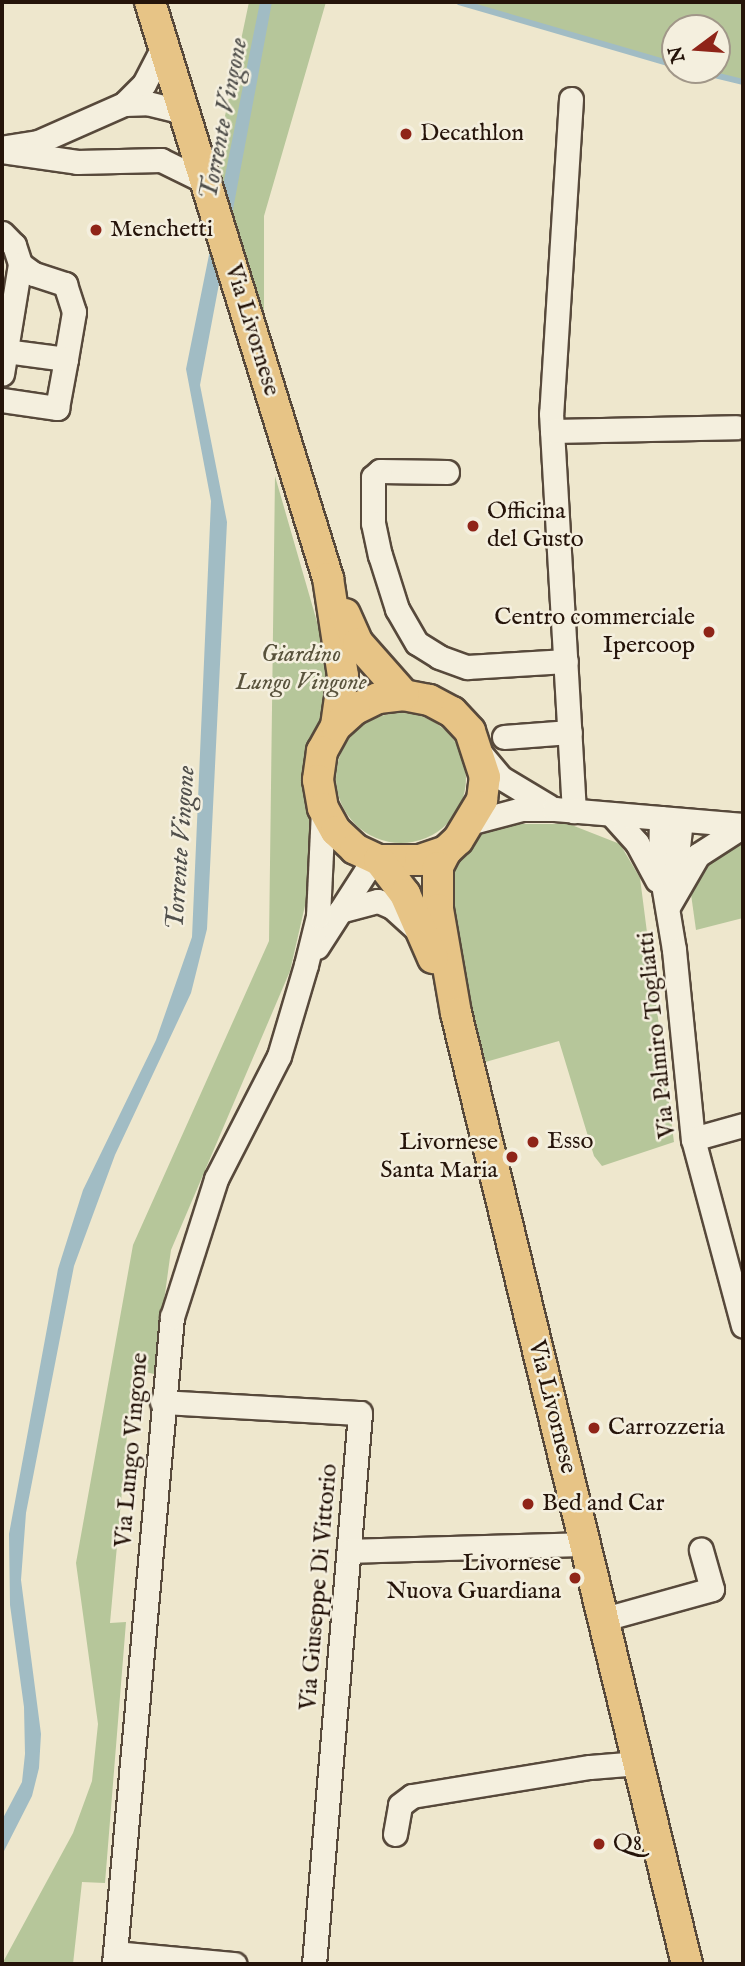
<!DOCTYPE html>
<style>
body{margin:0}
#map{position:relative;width:745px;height:1966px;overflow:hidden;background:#eee7cd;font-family:"IM FELL English",serif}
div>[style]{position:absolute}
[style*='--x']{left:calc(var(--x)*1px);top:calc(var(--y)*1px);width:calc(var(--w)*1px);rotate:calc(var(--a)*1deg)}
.green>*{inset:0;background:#b6c69a}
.round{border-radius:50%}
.water>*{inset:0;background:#a1bcc4}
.stream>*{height:6px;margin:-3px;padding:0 3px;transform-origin:3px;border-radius:3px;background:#a1bcc4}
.roads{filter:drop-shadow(2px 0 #57493b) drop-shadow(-2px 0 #57493b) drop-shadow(0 2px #57493b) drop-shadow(0 -2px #57493b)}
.minor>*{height:23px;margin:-11.5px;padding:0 11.5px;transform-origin:11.5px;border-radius:11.5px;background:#f4efde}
.major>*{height:30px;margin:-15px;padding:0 15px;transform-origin:15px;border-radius:15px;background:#e7c486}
.dots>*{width:19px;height:19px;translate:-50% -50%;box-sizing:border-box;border:4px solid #f4efde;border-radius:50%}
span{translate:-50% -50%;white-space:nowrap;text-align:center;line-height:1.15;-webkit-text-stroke:5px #f4efde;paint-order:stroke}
.poi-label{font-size:24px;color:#25140a}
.left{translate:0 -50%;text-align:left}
.right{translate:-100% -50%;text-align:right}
.street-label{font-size:24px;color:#25140a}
.park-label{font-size:24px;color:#58523c;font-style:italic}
.water-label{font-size:26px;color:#504f4b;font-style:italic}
.frame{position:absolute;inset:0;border:4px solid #25140a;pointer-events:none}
.north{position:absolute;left:661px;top:14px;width:70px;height:70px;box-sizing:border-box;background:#f4efde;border:2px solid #a19789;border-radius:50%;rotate:254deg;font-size:19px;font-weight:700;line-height:28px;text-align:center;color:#25140a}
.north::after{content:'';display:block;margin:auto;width:24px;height:32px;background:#8f2418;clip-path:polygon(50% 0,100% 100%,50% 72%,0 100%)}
</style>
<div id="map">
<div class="green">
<i style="clip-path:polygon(249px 2px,326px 2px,264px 216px,264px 371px,209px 192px)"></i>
<i style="clip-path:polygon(463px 2px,743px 2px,743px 82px,694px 70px,717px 70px,717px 28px,675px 28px,675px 65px)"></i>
<i style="clip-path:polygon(275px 476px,330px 667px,311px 814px,310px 884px,290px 971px,171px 1250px,154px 1374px,133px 1369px,110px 1623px,126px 1622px,105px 1883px,82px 1882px,73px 1964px,2px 1964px,73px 1833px,92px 1781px,98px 1724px,76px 1563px,133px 1245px,269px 941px)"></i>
<i class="round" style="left:336px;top:713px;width:130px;height:130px"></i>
<i style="clip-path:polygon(504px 824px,569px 824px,620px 844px,640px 878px,674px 1142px,602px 1166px,594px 1156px,559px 1041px,482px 1063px,449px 921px,453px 863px,486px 830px)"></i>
<i style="clip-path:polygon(739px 839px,743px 840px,743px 918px,696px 930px,690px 887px,698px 868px)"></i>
</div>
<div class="water">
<i style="clip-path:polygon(260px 2px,272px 2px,200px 385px,227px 522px,207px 929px,191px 993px,115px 1155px,74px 1266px,26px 1513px,21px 1580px,41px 1734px,39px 1768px,32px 1796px,2px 1855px,2px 1820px,22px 1782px,25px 1754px,24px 1707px,10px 1605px,9px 1534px,58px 1269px,83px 1190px,156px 1040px,192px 937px,211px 501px,186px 369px)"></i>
</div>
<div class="stream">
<i style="--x:459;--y:2;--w:225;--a:16.3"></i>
<i style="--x:694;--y:70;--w:50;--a:13.8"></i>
</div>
<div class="roads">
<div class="minor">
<i style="--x:571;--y:99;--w:315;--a:93.6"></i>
<i style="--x:551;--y:413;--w:399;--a:86.7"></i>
<i style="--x:124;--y:104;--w:23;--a:-2"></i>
<i style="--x:147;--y:103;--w:38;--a:14"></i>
<i style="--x:6;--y:147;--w:32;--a:-9"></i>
<i style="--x:38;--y:142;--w:94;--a:-23.8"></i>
<i style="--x:124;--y:104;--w:28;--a:-45"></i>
<i style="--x:144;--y:84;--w:42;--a:-62.8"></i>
<i style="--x:2;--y:151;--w:76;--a:8.3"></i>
<i style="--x:77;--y:162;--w:84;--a:-1.4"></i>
<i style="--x:161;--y:160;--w:50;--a:26.1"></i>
<i style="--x:2;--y:233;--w:17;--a:45"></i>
<i style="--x:14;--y:245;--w:20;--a:72"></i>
<i style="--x:20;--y:264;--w:111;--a:99.3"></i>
<i style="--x:20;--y:264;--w:17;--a:36"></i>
<i style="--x:34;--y:274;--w:33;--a:18"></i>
<i style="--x:65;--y:284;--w:29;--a:72"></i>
<i style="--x:74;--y:312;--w:48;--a:99.7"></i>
<i style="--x:2;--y:400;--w:56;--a:8.3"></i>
<i style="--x:57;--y:408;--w:50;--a:-79.6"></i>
<i style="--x:66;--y:359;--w:62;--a:-172.5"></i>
<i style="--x:552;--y:431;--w:184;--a:-1.2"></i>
<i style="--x:447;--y:472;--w:67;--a:-179.1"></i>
<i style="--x:380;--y:471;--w:9;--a:139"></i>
<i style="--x:373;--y:477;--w:46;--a:90"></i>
<i style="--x:373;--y:523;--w:33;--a:78"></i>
<i style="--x:380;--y:555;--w:57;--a:72.5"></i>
<i style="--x:397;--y:609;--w:39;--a:60"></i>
<i style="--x:417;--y:643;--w:26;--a:32"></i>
<i style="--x:439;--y:657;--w:30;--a:20"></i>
<i style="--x:467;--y:667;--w:99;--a:-3.5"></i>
<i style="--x:504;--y:737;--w:66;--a:-4.3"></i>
<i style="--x:481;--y:754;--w:30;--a:50"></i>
<i style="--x:500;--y:777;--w:56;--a:31.1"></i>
<i style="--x:611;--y:814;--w:39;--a:48"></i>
<i style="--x:637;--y:843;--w:42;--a:61.6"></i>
<i style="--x:661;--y:818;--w:48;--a:91.2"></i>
<i style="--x:660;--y:866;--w:85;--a:80.5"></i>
<i style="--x:674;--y:950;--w:190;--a:84.3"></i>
<i style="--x:693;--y:1139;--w:193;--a:75"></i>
<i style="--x:473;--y:822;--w:51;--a:-14.9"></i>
<i style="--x:522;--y:809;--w:32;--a:0"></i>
<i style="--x:554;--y:809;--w:190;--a:4.8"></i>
<i style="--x:674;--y:885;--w:65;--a:-83.9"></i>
<i style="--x:669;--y:905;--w:58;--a:-59.9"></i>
<i style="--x:698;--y:855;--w:54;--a:-32.8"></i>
<i style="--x:340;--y:911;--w:39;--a:-15"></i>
<i style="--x:378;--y:901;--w:15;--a:23"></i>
<i style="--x:392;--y:907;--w:36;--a:42"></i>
<i style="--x:317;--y:947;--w:90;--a:-57.2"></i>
<i style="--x:366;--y:871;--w:17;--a:-40"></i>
<i style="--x:693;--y:1139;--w:52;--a:-15.6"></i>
<i style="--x:162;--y:1402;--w:198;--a:3.2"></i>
<i style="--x:360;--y:1413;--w:553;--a:94.77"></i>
<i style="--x:349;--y:1551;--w:237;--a:-1.7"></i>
<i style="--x:604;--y:1619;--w:112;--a:-15.5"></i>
<i style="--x:712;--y:1589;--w:41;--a:-105.8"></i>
<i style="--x:395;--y:1834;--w:29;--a:-80"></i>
<i style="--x:400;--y:1805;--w:15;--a:-37"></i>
<i style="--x:412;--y:1796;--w:180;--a:-9.3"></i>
<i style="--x:590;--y:1767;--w:49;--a:-4.7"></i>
<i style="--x:115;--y:1953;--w:120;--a:5.3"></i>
<i style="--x:114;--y:1964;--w:650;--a:-84.88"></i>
<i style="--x:172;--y:1317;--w:145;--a:-72.3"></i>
<i style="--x:216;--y:1179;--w:138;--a:-62.9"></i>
<i style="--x:279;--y:1056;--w:95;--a:-73.5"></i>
<i style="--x:306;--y:965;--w:50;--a:-76.2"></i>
<i style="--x:318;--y:916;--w:108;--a:-87.3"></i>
</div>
<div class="major">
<i style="--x:150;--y:2;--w:603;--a:72.83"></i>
<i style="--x:328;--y:578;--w:99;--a:81.3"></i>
<i style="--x:343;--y:676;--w:50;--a:98"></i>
<i style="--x:336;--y:726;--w:29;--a:119"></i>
<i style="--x:322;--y:751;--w:29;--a:98"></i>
<i style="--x:318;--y:780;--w:28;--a:80"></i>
<i style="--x:323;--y:808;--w:26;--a:61"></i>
<i style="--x:336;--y:831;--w:26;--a:43"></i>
<i style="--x:355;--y:849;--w:26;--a:25"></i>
<i style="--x:379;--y:860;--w:41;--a:0"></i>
<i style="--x:420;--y:860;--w:28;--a:-19"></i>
<i style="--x:446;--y:851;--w:16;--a:-43"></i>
<i style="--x:458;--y:840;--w:47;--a:-59"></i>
<i style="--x:482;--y:800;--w:23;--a:-83"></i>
<i style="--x:485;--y:777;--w:48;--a:-108.1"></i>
<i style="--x:470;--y:731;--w:26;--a:-133"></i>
<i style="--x:452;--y:712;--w:26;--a:-152"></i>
<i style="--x:429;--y:700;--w:25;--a:-169"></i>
<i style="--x:404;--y:695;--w:26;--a:173"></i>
<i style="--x:378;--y:698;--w:25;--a:154"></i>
<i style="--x:355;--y:709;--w:25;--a:138"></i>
<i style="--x:345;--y:614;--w:32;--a:66"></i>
<i style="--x:358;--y:643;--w:69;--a:48.5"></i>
<i style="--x:446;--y:851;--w:18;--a:117"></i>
<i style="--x:438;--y:867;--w:42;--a:90"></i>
<i style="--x:438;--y:909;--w:106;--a:80.2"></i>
<i style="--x:456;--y:1013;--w:979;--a:76.35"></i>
<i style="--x:379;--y:860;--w:43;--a:52.6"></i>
<i style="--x:405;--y:894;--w:70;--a:66.4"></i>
</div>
</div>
<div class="dots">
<i style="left:406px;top:134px;background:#8f2418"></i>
<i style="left:96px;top:230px;background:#8f2418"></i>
<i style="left:473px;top:526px;background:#8f2418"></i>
<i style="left:709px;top:632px;background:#8f2418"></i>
<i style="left:533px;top:1142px;background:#8f2418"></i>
<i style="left:512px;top:1157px;background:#8f2418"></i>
<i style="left:594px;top:1428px;background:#8f2418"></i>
<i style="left:528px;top:1504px;background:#8f2418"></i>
<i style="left:575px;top:1578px;background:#8f2418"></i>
<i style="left:599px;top:1844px;background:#8f2418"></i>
</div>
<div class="poi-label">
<span class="left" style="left:420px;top:134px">Decathlon</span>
<span class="left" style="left:110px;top:230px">Menchetti</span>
<span class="left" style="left:487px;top:526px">Officina<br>del Gusto</span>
<span class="right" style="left:695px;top:632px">Centro commerciale<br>Ipercoop</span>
<span class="left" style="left:547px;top:1142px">Esso</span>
<span class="right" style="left:498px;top:1157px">Livornese<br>Santa Maria</span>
<span class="left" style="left:608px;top:1428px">Carrozzeria</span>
<span class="left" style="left:542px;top:1504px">Bed and Car</span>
<span class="right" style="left:561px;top:1578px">Livornese<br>Nuova Guardiana</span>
<span class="left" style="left:613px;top:1844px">Q8</span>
</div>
<div class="street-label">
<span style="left:252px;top:330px;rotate:73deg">Via Livornese</span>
<span style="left:657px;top:1035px;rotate:-96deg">Via Palmiro Togliatti</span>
<span style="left:552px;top:1407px;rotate:76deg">Via Livornese</span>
<span style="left:132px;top:1450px;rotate:-85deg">Via Lungo Vingone</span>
<span style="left:319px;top:1587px;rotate:-85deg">Via Giuseppe Di Vittorio</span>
</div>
<div class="park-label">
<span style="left:301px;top:669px">Giardino<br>Lungo Vingone</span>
</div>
<div class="water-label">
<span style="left:224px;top:119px;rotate:-79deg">Torrente Vingone</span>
<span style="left:181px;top:848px;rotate:-86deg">Torrente Vingone</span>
</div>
<div class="frame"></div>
<div class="north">N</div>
</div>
